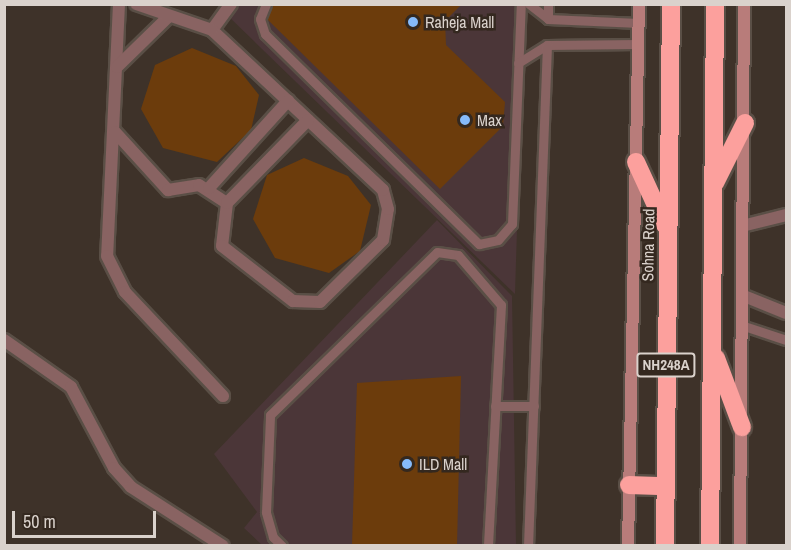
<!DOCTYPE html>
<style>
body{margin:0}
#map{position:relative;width:791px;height:550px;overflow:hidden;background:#3e3229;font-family:"Archivo Narrow",sans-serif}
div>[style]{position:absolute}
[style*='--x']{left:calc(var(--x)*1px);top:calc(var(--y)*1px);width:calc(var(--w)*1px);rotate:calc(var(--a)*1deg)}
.commercial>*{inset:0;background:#4b3638}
.building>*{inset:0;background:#6c3c0c}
.roads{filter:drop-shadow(2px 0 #5a4f46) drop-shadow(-2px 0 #5a4f46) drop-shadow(0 2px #5a4f46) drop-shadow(0 -2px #5a4f46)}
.lane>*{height:9px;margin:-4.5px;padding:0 4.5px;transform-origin:4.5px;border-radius:4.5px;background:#896362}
.street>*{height:12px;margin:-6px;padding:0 6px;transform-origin:6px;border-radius:6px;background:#896362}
.secondary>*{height:12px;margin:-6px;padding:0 6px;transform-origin:6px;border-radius:6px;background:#b87c7a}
.highway>*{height:18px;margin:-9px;padding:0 9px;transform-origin:9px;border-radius:9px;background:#fca09d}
.dots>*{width:16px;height:16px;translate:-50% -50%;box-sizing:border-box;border:3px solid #34281f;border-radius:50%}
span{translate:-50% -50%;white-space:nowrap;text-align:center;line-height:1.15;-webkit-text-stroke:5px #34281f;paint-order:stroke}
.shield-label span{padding:2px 4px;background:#34281f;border:2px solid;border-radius:4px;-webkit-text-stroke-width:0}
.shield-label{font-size:15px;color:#dad2cc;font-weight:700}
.poi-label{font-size:16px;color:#dad2cc}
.left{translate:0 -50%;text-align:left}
.street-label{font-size:16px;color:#dad2cc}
.frame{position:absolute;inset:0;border:6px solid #dad2cc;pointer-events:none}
.scale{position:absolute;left:12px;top:511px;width:144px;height:27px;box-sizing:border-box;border:3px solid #dad2cc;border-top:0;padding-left:8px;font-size:18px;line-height:21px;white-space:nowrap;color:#dad2cc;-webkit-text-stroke:4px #34281f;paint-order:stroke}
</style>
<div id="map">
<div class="commercial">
<i style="clip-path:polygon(235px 4px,524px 5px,515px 294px,226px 14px)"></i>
<i style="clip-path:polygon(437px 220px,512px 296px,516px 545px,262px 545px,244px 528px,257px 512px,214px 454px)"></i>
</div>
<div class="building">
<i style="clip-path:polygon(274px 4px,462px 4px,445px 21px,446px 45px,505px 102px,503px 126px,440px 189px,267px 19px)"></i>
<i style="clip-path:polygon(192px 48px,236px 66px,259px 95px,251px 130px,217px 162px,163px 148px,141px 109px,155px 65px)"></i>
<i style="clip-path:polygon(304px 158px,348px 176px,371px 205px,360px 251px,329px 273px,275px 258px,253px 219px,267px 175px)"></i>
<i style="clip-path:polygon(461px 376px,457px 546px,352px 546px,357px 383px)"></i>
</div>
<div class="roads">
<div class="lane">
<i style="--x:266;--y:4;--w:16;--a:112"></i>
<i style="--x:260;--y:19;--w:16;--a:72"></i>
<i style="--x:265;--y:34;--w:300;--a:44.5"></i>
<i style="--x:479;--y:244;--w:19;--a:-12"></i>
<i style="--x:498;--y:240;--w:21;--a:-49"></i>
<i style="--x:512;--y:224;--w:220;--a:-87.7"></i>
<i style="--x:529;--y:4;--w:24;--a:38"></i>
<i style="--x:548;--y:19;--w:91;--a:2.5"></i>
<i style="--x:548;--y:4;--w:15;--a:90"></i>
<i style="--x:518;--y:63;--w:34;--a:-32"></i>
<i style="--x:547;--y:45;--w:91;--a:-0.6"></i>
<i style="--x:744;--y:326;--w:44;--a:18.4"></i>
<i style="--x:495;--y:406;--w:39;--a:0"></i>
<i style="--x:282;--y:546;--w:13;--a:-135"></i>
<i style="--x:273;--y:537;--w:26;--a:-106"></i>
<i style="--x:266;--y:512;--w:97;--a:-87.6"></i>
<i style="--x:270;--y:415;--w:233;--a:-44.3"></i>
<i style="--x:437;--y:252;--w:21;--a:8"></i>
<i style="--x:458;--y:255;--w:66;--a:49.3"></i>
<i style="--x:501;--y:305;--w:241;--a:93.1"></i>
<i style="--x:528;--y:546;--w:501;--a:-87.83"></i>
</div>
<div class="street">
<i style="--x:119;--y:4;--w:252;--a:92.7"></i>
<i style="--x:107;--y:256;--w:40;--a:63.4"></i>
<i style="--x:125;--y:292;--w:143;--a:46.7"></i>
<i style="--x:212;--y:30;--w:32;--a:-54"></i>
<i style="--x:117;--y:67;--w:73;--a:-44.4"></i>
<i style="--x:115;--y:132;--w:79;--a:47.6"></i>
<i style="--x:168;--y:190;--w:31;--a:-9"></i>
<i style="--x:199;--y:185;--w:33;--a:33"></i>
<i style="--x:227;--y:203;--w:43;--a:96.6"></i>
<i style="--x:222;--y:246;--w:90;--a:37.8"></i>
<i style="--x:293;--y:301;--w:27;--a:2"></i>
<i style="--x:320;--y:302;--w:88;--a:-44.5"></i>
<i style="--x:383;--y:240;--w:31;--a:-81"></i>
<i style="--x:388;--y:209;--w:20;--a:-105"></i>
<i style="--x:383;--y:190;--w:234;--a:-136.9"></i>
<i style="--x:212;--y:30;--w:80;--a:-161.1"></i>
<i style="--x:209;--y:188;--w:118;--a:-47.8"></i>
<i style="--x:227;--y:203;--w:116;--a:-45.7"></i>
<i style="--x:746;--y:225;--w:41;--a:-14"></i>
<i style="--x:744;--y:296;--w:45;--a:22"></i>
<i style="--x:4;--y:340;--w:82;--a:35"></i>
<i style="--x:71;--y:387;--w:92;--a:62"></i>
<i style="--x:114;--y:468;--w:25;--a:48"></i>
<i style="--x:131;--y:487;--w:109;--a:32.7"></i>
</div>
<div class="secondary">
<i style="--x:628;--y:546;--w:542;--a:-88.84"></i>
<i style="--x:740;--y:546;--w:542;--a:-89.58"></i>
</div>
<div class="highway">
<i style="--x:636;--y:162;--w:69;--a:65.3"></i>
<i style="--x:715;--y:183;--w:67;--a:-63.4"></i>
<i style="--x:716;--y:358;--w:74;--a:69.4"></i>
<i style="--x:629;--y:485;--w:36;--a:2"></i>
<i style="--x:665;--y:546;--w:542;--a:-89.37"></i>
<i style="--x:710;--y:546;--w:542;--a:-89.47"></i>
</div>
</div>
<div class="dots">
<i style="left:413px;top:22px;background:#86bbfb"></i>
<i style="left:465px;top:120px;background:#86bbfb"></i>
<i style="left:407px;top:464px;background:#86bbfb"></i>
</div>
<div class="shield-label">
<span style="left:666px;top:365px">NH248A</span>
</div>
<div class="poi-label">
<span class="left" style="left:425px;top:22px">Raheja Mall</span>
<span class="left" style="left:477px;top:120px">Max</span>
<span class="left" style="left:419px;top:464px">ILD Mall</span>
</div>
<div class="street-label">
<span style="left:648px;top:245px;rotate:-89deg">Sohna Road</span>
</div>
<div class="frame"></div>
<div class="scale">50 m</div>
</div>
